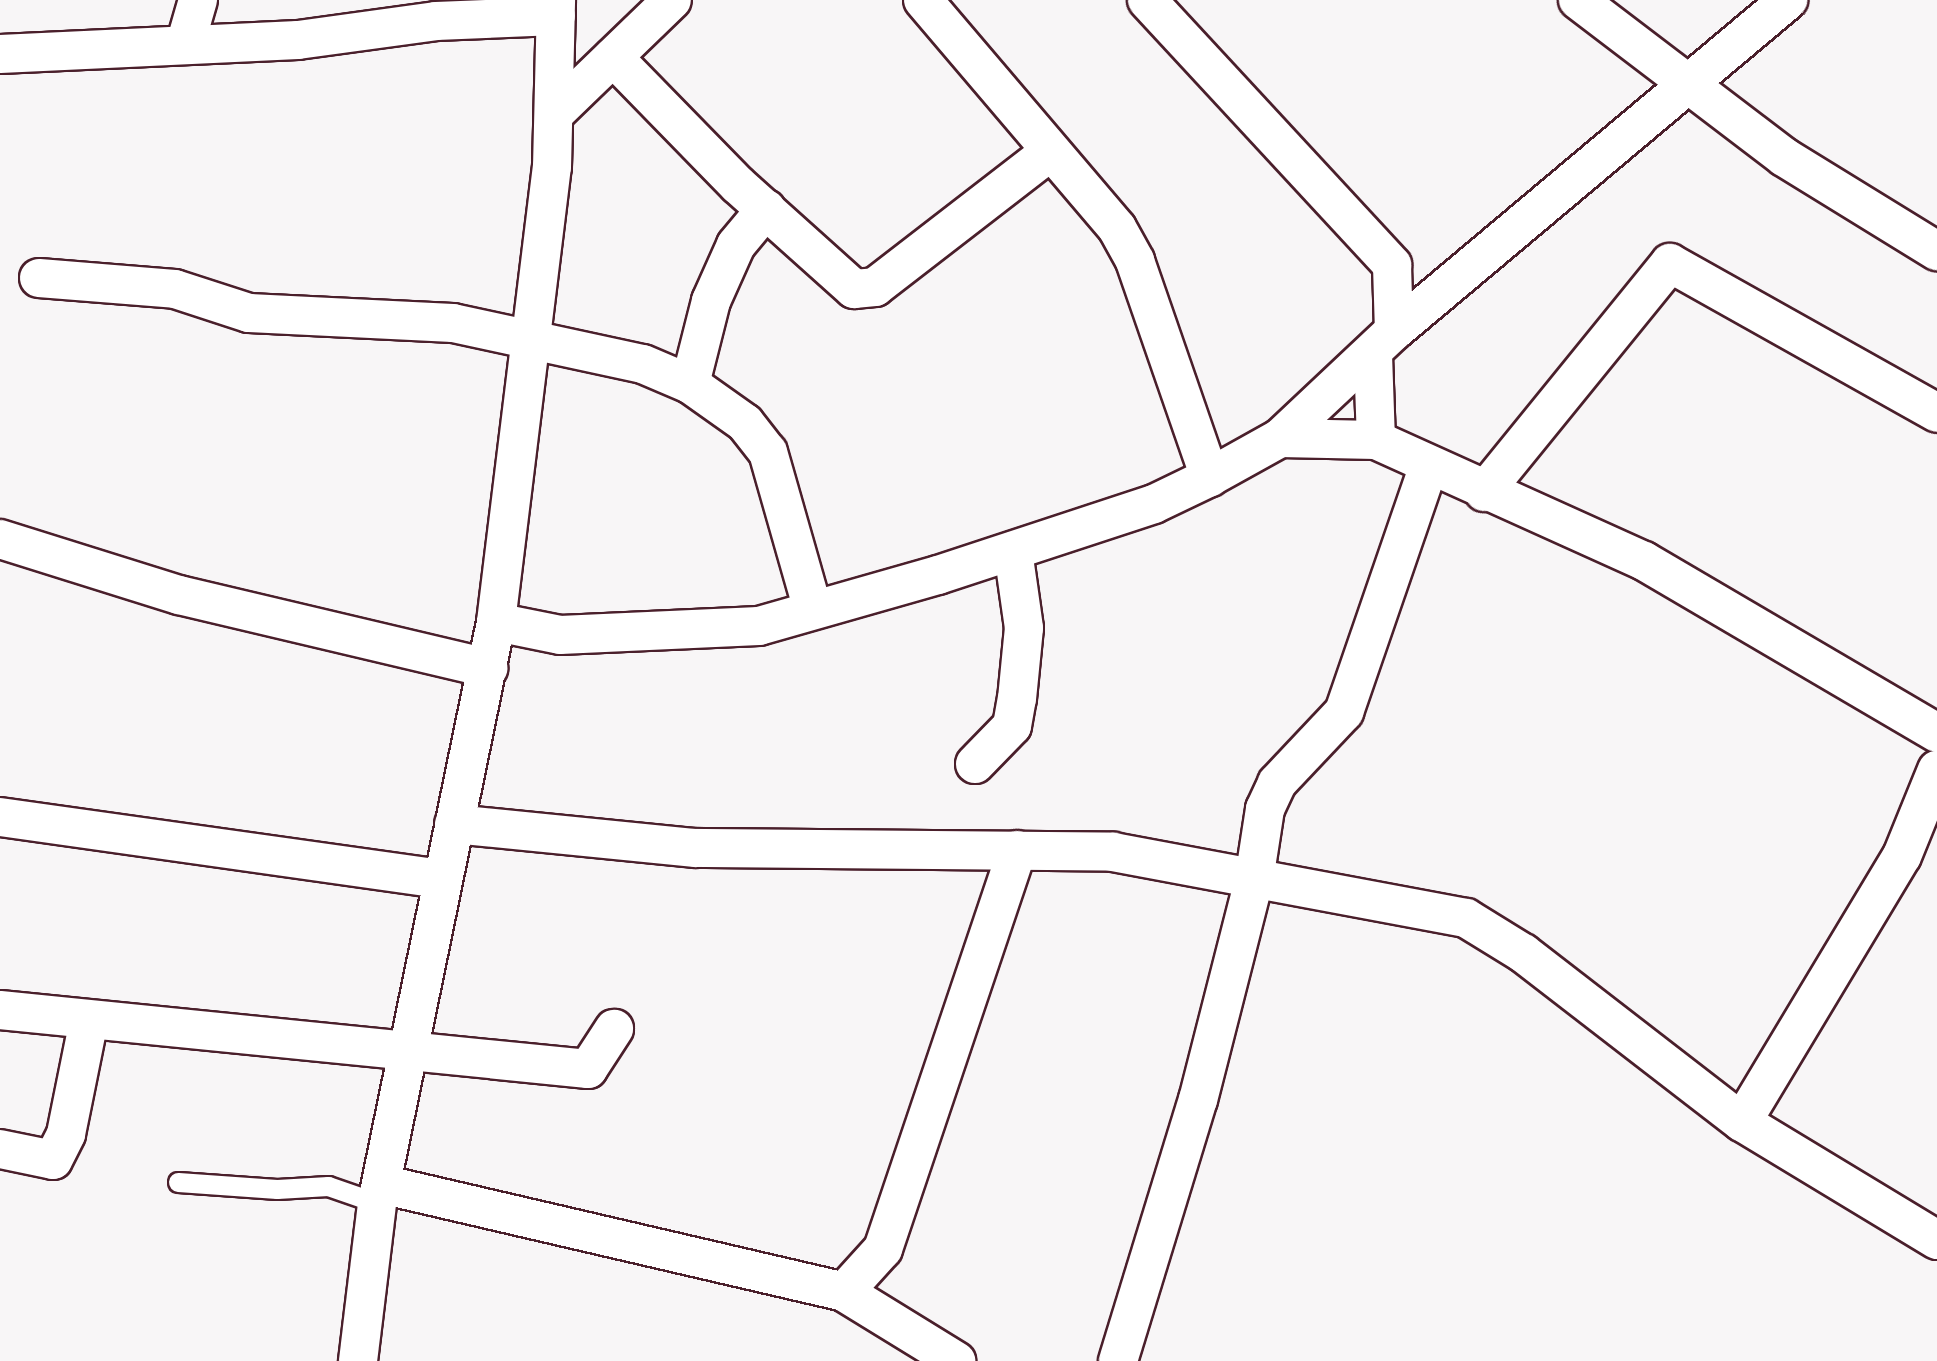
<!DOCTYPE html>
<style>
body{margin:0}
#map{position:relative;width:1937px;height:1361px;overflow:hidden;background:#f8f6f7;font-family:"Balsamiq Sans",sans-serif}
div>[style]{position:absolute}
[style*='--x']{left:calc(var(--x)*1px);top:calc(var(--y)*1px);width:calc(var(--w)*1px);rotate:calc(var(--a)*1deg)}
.roads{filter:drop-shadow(2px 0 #4a1f2b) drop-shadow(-2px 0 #4a1f2b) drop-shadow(0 2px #4a1f2b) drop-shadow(0 -2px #4a1f2b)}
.lane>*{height:19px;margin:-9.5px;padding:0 9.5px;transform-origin:9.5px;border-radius:9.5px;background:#fff}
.street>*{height:38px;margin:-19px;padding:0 19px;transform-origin:19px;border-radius:19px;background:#fff}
span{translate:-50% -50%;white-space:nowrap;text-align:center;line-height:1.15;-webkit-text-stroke:5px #fff;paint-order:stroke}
</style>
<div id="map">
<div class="roads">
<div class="lane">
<i style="--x:178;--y:1182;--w:99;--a:4"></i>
<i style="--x:277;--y:1189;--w:51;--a:-3.4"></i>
<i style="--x:328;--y:1186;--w:52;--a:19.1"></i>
</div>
<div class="street">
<i style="--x:923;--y:0;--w:299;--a:49.6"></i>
<i style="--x:1117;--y:228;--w:38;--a:61"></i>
<i style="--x:1135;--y:261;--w:229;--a:70.9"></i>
<i style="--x:1147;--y:0;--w:361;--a:47.2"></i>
<i style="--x:1392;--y:265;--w:66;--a:88.3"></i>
<i style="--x:1578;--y:0;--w:259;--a:37.3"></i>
<i style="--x:1784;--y:157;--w:180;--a:31.6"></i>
<i style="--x:185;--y:45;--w:47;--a:-73.9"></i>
<i style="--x:0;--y:54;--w:298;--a:-2.7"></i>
<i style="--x:298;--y:40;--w:139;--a:-7.8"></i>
<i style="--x:436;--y:21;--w:120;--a:-2.4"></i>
<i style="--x:613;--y:57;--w:179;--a:45.7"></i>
<i style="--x:738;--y:185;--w:156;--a:41.9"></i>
<i style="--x:854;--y:289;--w:21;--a:-5"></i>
<i style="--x:875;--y:287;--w:222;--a:-37.7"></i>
<i style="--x:556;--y:112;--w:161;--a:-44"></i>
<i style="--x:39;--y:278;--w:136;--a:4.6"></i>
<i style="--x:175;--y:289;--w:78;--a:18"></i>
<i style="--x:249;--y:313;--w:204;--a:2.8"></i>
<i style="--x:453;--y:323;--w:194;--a:12.2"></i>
<i style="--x:643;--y:364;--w:51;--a:23.1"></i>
<i style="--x:690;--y:384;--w:67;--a:35.3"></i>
<i style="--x:745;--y:423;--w:37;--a:52"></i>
<i style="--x:768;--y:452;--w:164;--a:74.1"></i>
<i style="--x:1373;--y:355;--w:85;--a:88"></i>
<i style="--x:690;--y:384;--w:86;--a:-75.8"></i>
<i style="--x:711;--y:301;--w:61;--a:-65.9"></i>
<i style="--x:736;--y:245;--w:47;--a:-50.2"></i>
<i style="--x:1280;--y:438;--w:96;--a:1.2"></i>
<i style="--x:1376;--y:440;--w:294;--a:24.3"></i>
<i style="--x:1644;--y:561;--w:340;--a:30.4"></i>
<i style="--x:1484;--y:492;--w:295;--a:-50.9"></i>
<i style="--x:1670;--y:263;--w:306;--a:29.3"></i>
<i style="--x:0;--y:539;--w:188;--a:17.4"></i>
<i style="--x:179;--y:595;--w:318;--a:13.3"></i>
<i style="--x:496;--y:622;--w:65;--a:11.5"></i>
<i style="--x:560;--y:635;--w:199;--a:-2.6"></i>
<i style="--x:759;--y:626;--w:186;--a:-15.9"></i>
<i style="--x:938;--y:575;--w:227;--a:-18.2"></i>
<i style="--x:1154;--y:504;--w:62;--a:-25.7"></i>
<i style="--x:1210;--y:477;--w:80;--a:-29.1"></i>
<i style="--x:1280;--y:438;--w:156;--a:-43.2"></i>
<i style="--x:1394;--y:331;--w:515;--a:-40.03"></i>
<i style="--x:975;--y:764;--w:53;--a:-45.8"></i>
<i style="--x:1012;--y:726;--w:27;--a:-80"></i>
<i style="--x:1017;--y:699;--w:71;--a:-84.4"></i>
<i style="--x:1024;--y:628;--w:78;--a:-98.1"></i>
<i style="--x:0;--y:817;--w:446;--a:8"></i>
<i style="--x:454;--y:824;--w:243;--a:5.7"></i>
<i style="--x:696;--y:848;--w:417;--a:0.5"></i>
<i style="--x:1113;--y:852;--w:359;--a:10.6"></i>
<i style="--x:1466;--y:918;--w:67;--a:31.6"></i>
<i style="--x:1523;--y:953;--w:277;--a:37.7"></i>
<i style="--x:1742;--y:1122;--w:228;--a:31.2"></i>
<i style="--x:0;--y:1010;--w:591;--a:5.73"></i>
<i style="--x:588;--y:1069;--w:48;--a:-57"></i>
<i style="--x:1742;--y:1122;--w:310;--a:-59"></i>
<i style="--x:1902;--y:856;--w:93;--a:-67.9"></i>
<i style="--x:0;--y:1149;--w:54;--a:11.7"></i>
<i style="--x:53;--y:1160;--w:29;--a:-63"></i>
<i style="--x:66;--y:1134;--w:116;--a:-78.6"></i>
<i style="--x:381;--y:1184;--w:475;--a:13.1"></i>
<i style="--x:844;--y:1292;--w:132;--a:31.6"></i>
<i style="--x:844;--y:1292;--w:58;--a:-47.8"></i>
<i style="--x:883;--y:1249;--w:421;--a:-71.4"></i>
<i style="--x:358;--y:1361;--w:159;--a:-83.1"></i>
<i style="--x:377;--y:1203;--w:593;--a:-78.42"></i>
<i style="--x:496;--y:622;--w:458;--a:-83"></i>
<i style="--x:552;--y:167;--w:167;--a:-88.6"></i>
<i style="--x:1118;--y:1361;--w:273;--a:-73"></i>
<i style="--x:1198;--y:1100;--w:227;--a:-75.7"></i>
<i style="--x:1254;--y:880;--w:72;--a:-81.2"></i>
<i style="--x:1265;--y:809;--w:29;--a:-65"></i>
<i style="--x:1277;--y:783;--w:98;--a:-46.7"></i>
<i style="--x:1344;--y:712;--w:261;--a:-71"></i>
</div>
</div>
</div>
